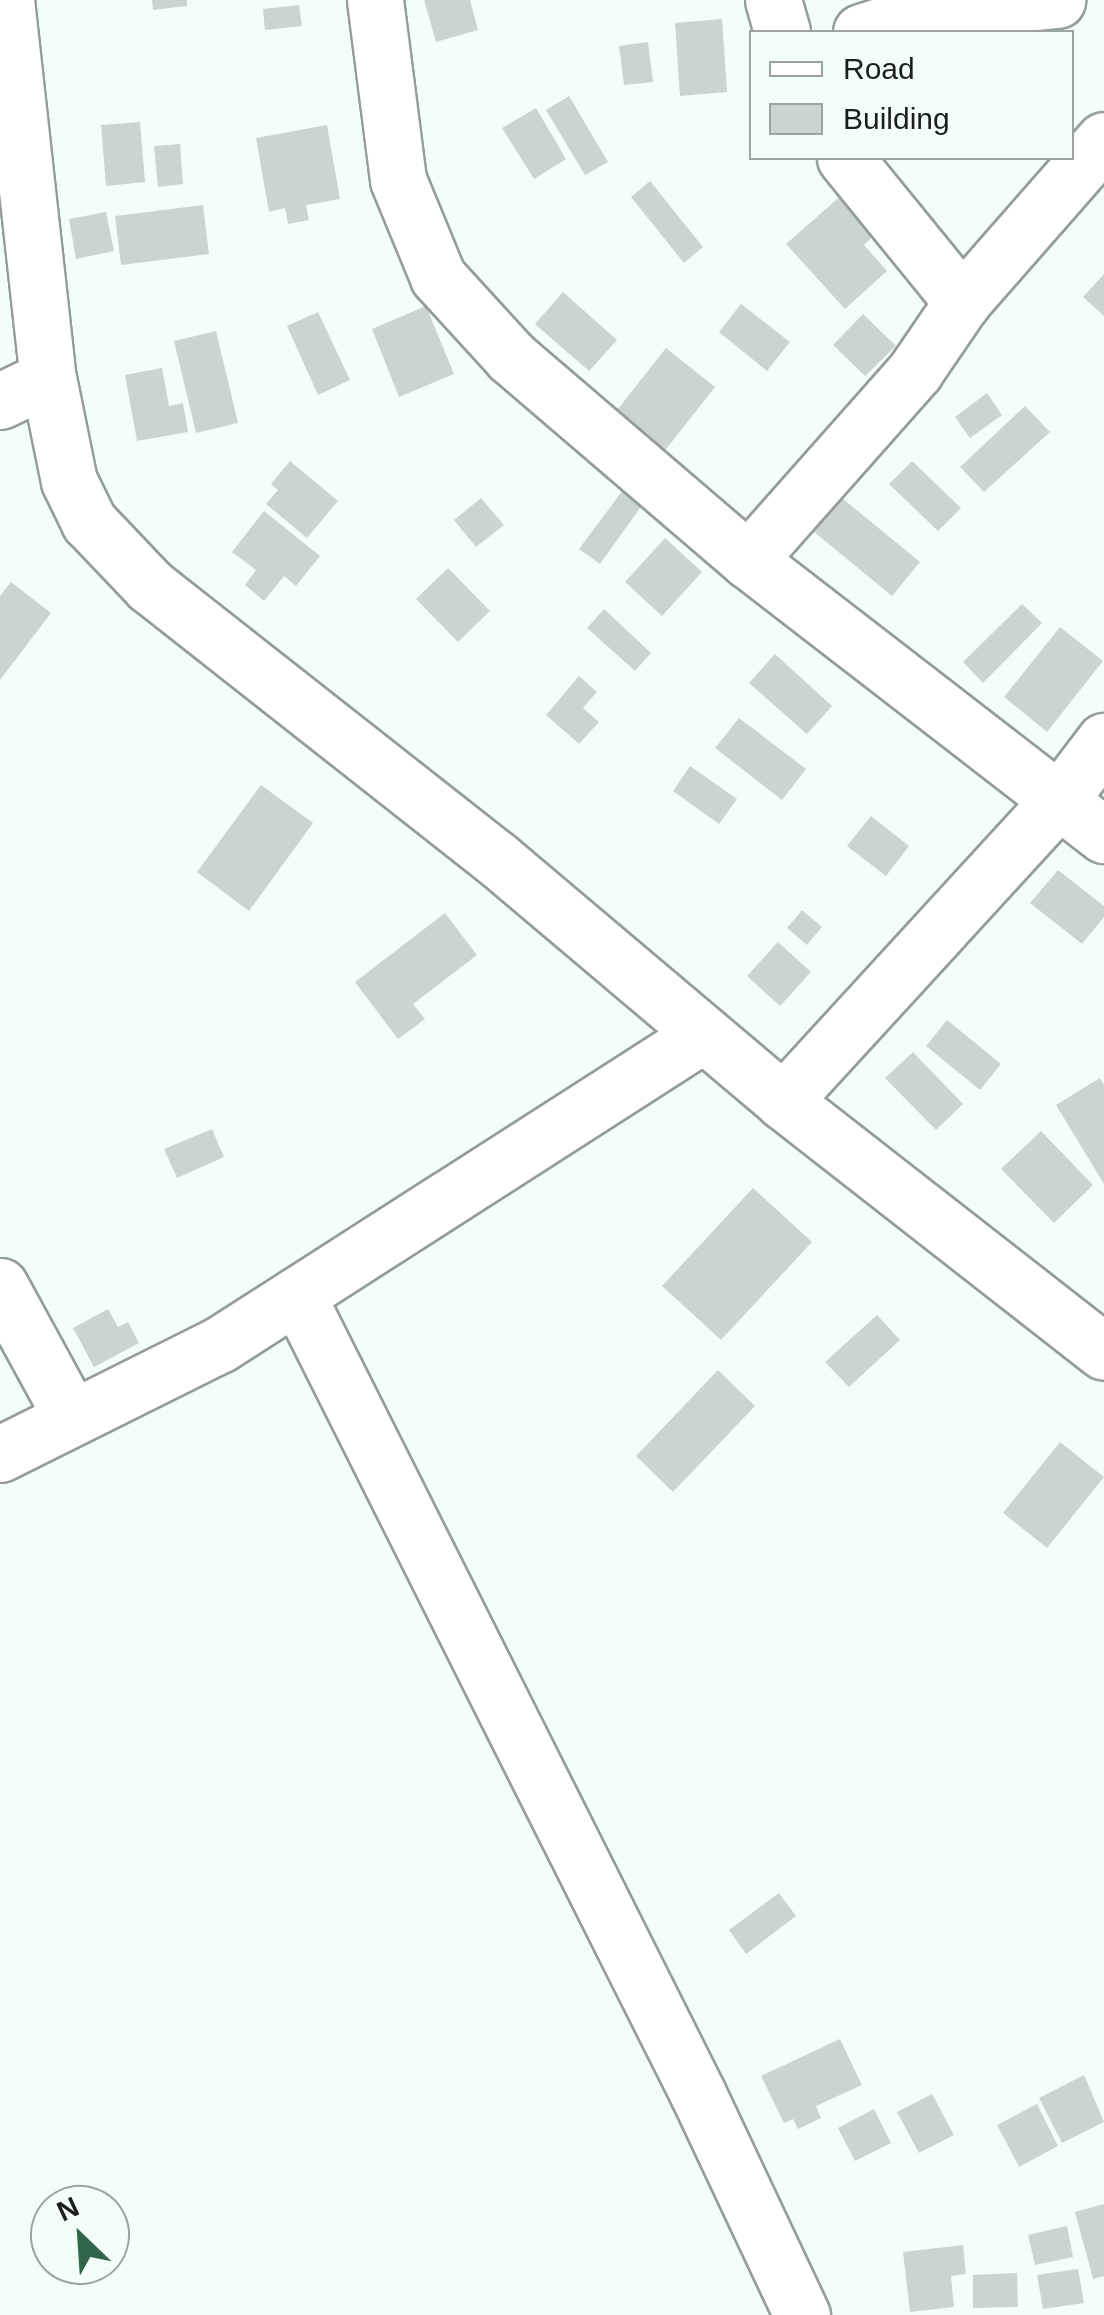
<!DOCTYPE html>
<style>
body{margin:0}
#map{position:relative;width:1104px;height:2315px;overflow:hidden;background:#f4fef8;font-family:Arial,sans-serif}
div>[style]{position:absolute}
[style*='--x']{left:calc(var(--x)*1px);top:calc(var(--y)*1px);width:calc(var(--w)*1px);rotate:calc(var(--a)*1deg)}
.building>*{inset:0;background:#cbd4cf}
.roads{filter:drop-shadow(2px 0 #949d98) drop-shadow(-2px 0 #949d98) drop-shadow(0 2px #949d98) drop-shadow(0 -2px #949d98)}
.minor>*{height:55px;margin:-27.5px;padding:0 27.5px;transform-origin:27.5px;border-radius:27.5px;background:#fff}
span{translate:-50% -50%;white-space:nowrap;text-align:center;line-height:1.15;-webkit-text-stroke:9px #f4fef8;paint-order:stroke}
.legend{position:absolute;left:749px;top:30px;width:325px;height:130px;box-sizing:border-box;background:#f4fef8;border:2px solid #9da4a0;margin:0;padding:12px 18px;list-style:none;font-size:30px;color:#1a1e1c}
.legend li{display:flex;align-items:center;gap:20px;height:50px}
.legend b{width:50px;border:2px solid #9da4a0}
.north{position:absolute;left:30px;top:2185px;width:100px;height:100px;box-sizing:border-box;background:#f4fef8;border:2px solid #9da4a0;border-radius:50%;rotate:335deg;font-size:28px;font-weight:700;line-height:40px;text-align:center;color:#1a1e1c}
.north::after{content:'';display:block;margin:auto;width:35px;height:45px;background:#31654a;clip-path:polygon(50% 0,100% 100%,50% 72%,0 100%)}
</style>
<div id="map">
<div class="building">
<i style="clip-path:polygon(152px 0,187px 0,187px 6px,153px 10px)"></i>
<i style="clip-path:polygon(424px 0,470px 0,478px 30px,436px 42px)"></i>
<i style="clip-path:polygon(299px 5px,302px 26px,265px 30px,263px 9px)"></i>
<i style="clip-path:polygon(722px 19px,727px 92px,680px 96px,675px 23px)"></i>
<i style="clip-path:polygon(648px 42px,653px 82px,624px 85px,619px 46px)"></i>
<i style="clip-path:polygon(569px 96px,608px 162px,585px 175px,546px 110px)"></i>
<i style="clip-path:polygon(536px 108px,566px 159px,534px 179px,502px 128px)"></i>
<i style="clip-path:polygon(140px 122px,145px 182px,106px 186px,101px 125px)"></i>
<i style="clip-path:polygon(327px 125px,340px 199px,306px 205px,309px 220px,288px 224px,285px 208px,269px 212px,256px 138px)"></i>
<i style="clip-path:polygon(180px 144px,183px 184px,158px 187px,154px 146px)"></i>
<i style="clip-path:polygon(650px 181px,703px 247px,684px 263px,631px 197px)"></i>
<i style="clip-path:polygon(844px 193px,878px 231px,864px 245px,887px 271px,845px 309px,786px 244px)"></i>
<i style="clip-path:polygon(203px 205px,209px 254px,121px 265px,115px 216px)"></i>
<i style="clip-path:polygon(106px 212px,114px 251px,76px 259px,69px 219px)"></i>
<i style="clip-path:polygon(1104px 274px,1104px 316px,1083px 297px)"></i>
<i style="clip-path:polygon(563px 292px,617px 340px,589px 371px,535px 324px)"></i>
<i style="clip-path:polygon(741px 304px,790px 342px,767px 371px,719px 332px)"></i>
<i style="clip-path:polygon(426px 306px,454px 374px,399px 397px,372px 329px)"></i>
<i style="clip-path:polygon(318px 312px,350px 380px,318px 395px,287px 326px)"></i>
<i style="clip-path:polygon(863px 314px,896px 346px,865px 376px,833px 345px)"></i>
<i style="clip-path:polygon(216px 331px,238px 423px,196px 433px,174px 341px)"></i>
<i style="clip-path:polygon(666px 348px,715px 387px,659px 458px,610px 419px)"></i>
<i style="clip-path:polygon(162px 368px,169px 406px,183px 403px,188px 432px,137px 441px,125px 375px)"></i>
<i style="clip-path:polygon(987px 393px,1002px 415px,970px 438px,955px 417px)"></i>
<i style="clip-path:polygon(1025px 406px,1050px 432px,984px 492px,960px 467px)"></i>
<i style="clip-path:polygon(290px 461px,338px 501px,307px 538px,266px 504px,278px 490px,271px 484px)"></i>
<i style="clip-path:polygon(912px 461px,961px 508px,938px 531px,889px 484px)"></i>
<i style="clip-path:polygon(623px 490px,643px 504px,600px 564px,579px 549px)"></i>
<i style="clip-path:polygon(481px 498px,504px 525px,476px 547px,454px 520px)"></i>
<i style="clip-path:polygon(842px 498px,920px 562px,892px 596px,814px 532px)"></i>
<i style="clip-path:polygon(264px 511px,320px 556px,296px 586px,284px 576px,264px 601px,245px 585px,256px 570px,232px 552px)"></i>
<i style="clip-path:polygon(665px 538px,702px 572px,662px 616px,625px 582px)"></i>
<i style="clip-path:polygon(448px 568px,490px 611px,458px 642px,416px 599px)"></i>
<i style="clip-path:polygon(11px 582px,51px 613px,0 680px,0 596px)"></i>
<i style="clip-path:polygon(1022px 604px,1042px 623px,983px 683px,963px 662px)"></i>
<i style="clip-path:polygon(604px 609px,651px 653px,635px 671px,587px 628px)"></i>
<i style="clip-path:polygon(1060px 627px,1103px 661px,1047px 732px,1004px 697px)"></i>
<i style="clip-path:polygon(775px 654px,832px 706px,807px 734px,749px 683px)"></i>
<i style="clip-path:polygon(579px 676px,597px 692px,583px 708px,599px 722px,579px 744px,546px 715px)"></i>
<i style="clip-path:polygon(739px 718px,806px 769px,782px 800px,715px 748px)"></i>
<i style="clip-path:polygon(690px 766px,737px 799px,719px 824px,673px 791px)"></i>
<i style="clip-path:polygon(261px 785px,313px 823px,249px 911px,197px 872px)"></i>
<i style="clip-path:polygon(871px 816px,909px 846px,886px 876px,847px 846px)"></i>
<i style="clip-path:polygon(1058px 870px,1104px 906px,1104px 917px,1082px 944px,1030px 903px)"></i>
<i style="clip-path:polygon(802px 910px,822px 927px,807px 945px,787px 928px)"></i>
<i style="clip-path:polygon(445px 913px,477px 955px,413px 1004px,425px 1019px,398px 1039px,355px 982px)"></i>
<i style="clip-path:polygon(778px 942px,811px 972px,780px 1006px,747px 976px)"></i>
<i style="clip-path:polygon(947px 1020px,1001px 1064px,980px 1090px,926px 1046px)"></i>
<i style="clip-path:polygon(913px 1052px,963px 1104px,936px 1130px,885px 1078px)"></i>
<i style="clip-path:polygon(1100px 1078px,1104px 1085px,1104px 1184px,1056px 1105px)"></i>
<i style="clip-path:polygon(212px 1129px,224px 1157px,177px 1178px,164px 1149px)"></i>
<i style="clip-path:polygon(1041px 1131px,1093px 1185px,1054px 1223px,1001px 1169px)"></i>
<i style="clip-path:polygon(753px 1188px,812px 1242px,721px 1340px,662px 1286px)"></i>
<i style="clip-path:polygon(108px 1309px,118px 1327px,128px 1322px,139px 1343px,94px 1367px,73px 1328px)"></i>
<i style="clip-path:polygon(877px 1315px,900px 1340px,849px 1387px,825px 1362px)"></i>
<i style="clip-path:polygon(718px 1370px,755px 1406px,673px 1492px,636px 1456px)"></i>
<i style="clip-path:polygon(1060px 1442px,1104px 1477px,1047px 1548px,1003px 1513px)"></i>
<i style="clip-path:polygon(779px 1893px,796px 1916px,746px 1954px,729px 1930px)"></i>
<i style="clip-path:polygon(840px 2039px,862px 2085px,816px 2106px,821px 2118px,798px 2129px,793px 2119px,784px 2123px,761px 2076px)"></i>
<i style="clip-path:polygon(1084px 2075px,1104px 2122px,1062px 2143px,1039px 2098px)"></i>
<i style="clip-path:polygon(932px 2094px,954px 2135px,919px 2153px,897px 2112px)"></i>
<i style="clip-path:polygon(1037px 2104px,1058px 2146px,1019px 2167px,997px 2125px)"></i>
<i style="clip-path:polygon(874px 2109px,891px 2143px,855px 2161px,838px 2128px)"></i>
<i style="clip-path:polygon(1104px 2204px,1104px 2276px,1093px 2279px,1075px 2212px)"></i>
<i style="clip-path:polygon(1067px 2226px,1073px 2257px,1035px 2265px,1028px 2235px)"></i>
<i style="clip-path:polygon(963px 2245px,966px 2274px,951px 2276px,954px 2307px,910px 2312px,903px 2252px)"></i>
<i style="clip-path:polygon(1078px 2269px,1084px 2303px,1043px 2309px,1037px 2275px)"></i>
<i style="clip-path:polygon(1017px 2273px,1018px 2307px,973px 2308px,973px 2275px)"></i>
</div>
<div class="roads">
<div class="minor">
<i style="--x:6;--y:0;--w:380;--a:83.7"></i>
<i style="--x:48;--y:378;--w:105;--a:78.5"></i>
<i style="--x:69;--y:481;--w:46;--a:64"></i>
<i style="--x:89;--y:522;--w:88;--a:46.4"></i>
<i style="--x:150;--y:586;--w:442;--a:38.2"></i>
<i style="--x:497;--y:859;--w:375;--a:40.2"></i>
<i style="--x:783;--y:1101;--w:407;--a:38"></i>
<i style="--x:375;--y:0;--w:181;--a:82.7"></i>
<i style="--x:398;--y:180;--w:105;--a:67.6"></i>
<i style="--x:438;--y:277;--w:108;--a:47.6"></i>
<i style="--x:511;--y:357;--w:312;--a:40.6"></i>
<i style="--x:748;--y:560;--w:450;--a:37.7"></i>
<i style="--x:773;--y:0;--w:33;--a:74"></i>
<i style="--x:861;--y:32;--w:61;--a:-18.1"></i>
<i style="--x:919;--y:13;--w:139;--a:-5.4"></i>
<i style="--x:845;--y:158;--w:186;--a:50.9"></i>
<i style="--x:0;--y:401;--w:53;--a:-25.6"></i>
<i style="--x:748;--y:560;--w:252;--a:-48.5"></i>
<i style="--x:915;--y:371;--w:83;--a:-55.7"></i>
<i style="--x:962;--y:302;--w:215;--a:-48.8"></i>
<i style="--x:783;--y:1101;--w:410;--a:-47.5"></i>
<i style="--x:1060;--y:799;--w:73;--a:-52.8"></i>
<i style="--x:0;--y:1286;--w:150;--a:61.4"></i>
<i style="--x:297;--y:1295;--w:894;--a:63.35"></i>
<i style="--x:698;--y:2094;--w:244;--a:64.8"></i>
<i style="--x:0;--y:1454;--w:245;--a:-26.5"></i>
<i style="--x:219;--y:1345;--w:576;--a:-32.67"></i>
</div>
</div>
<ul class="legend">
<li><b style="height:12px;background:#fff"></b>Road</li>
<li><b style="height:28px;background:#cbd4cf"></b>Building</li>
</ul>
<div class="north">N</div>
</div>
